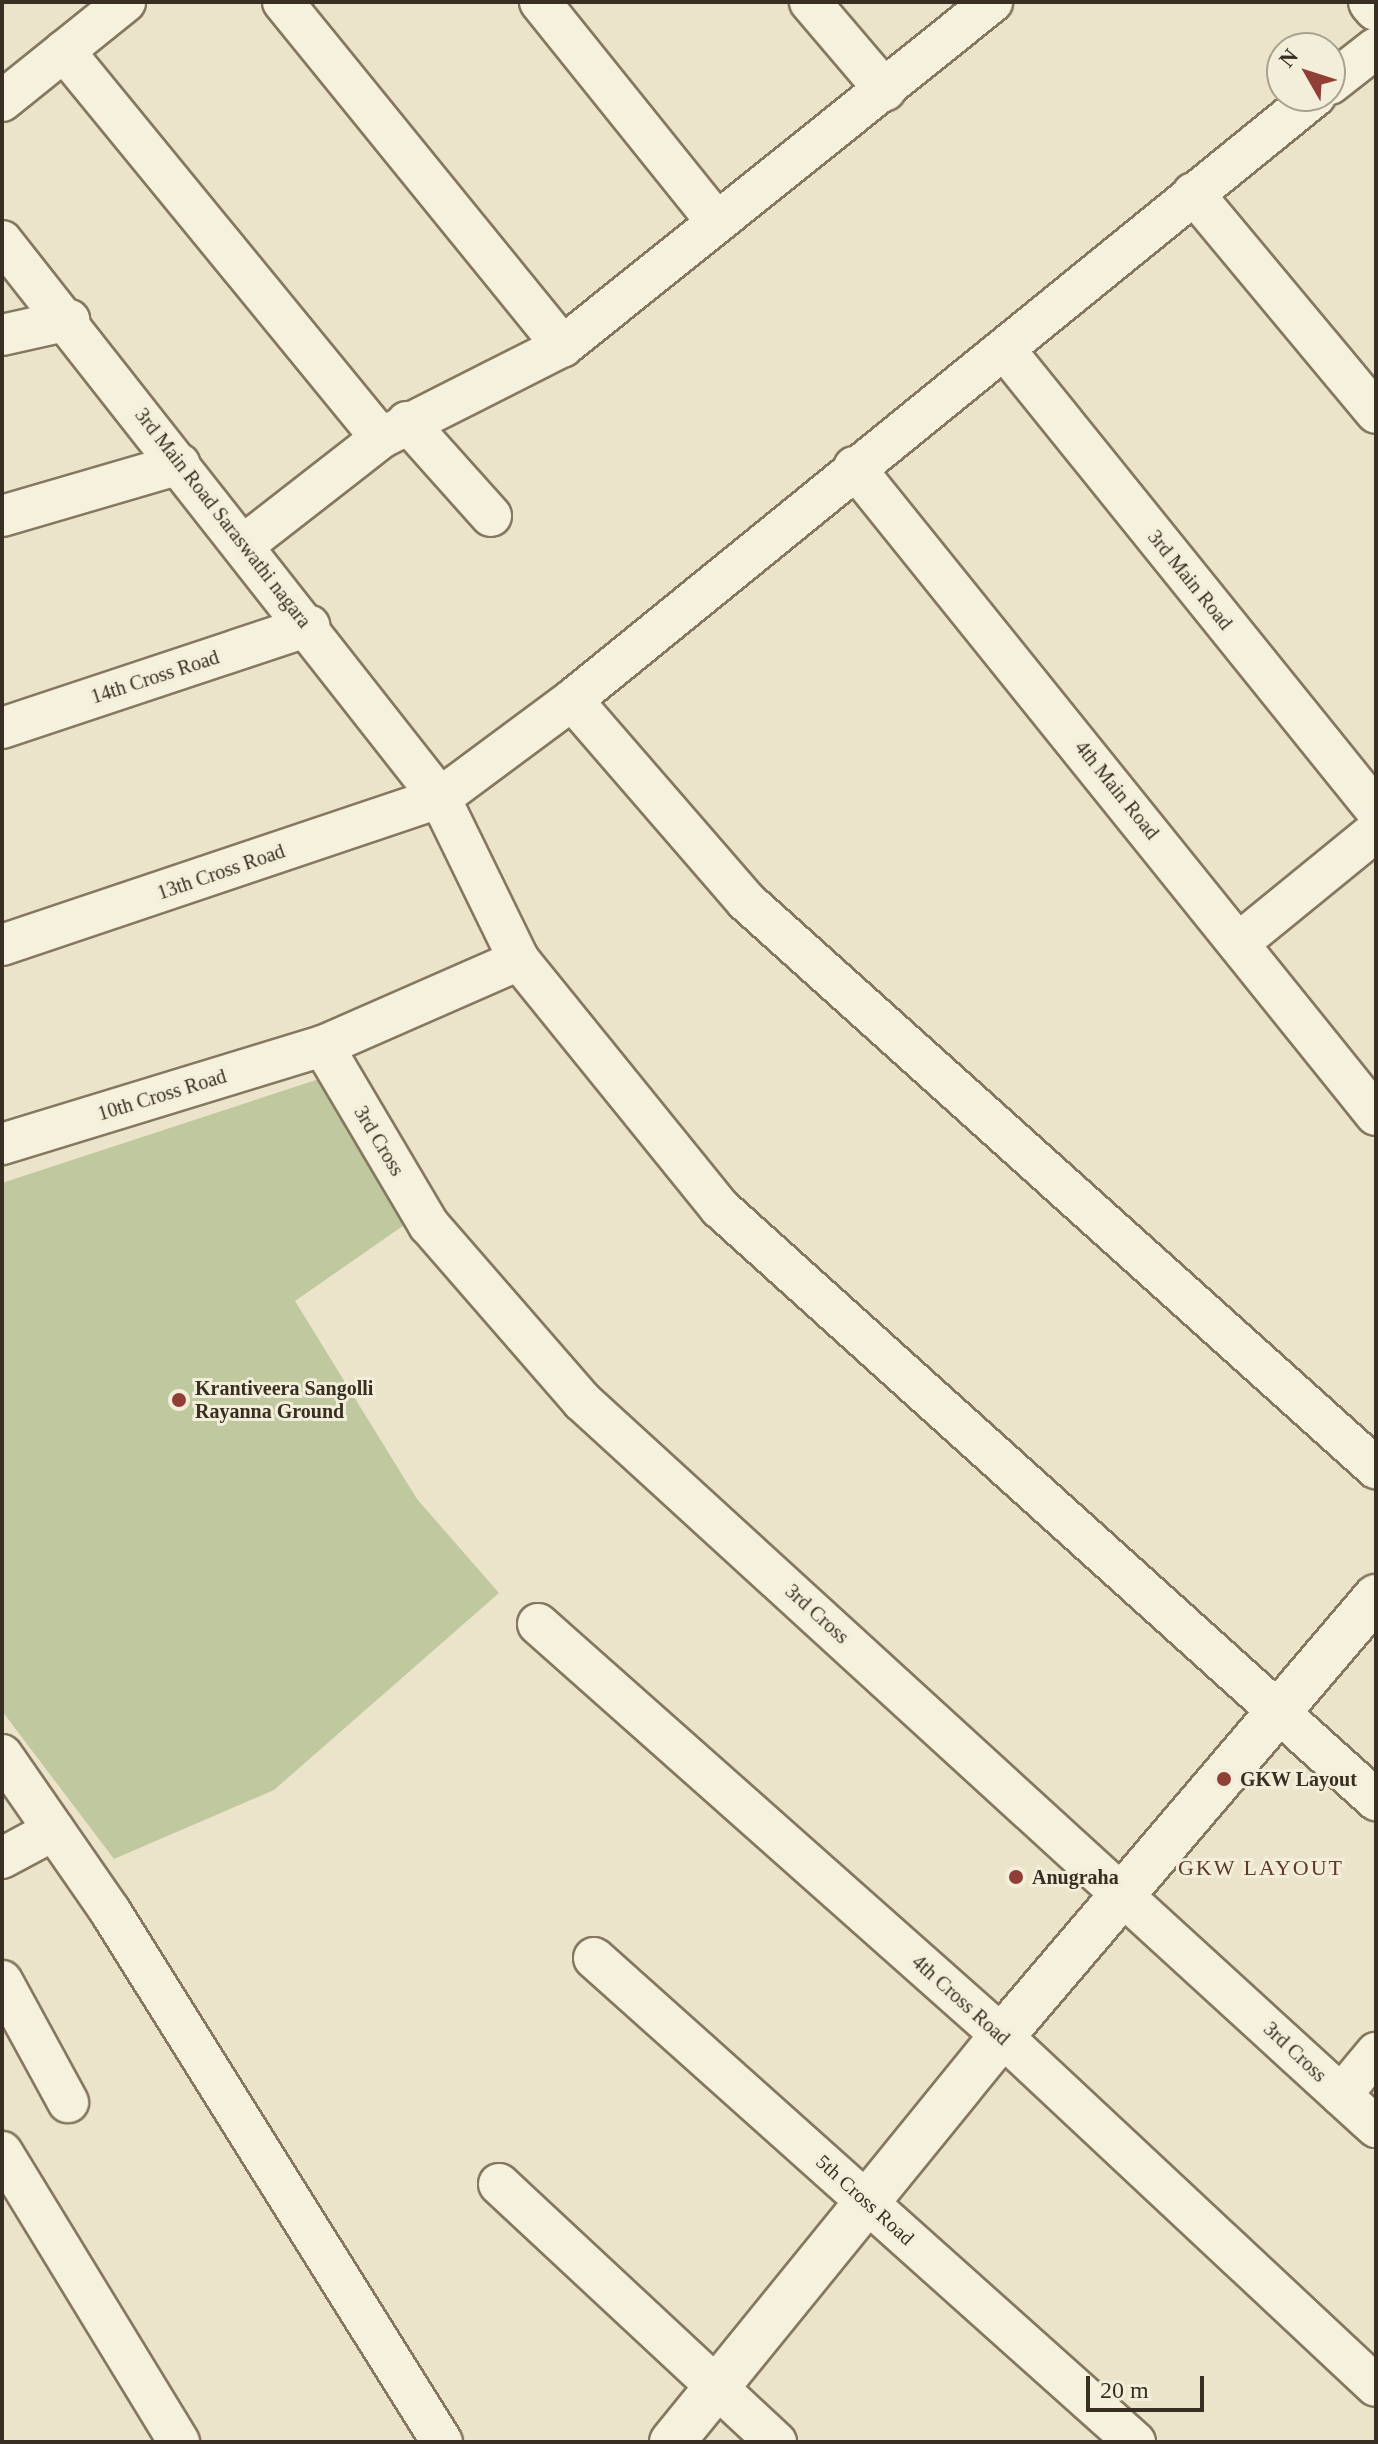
<!DOCTYPE html>
<style>
body{margin:0}
#map{position:relative;width:1378px;height:2444px;overflow:hidden;background:#ebe4cb;font-family:"Times New Roman",serif}
div>[style]{position:absolute}
[style*='--x']{left:calc(var(--x)*1px);top:calc(var(--y)*1px);width:calc(var(--w)*1px);rotate:calc(var(--a)*1deg)}
.green>*{inset:0;background:#bfc89f}
.roads{filter:drop-shadow(2px 0 #867860) drop-shadow(-2px 0 #867860) drop-shadow(0 2px #867860) drop-shadow(0 -2px #867860)}
.minor>*{height:40px;margin:-20px;padding:0 20px;transform-origin:20px;border-radius:20px;background:#f6f1dd}
.tertiary>*{height:44px;margin:-22px;padding:0 22px;transform-origin:22px;border-radius:22px;background:#f6f1dd}
.dots>*{width:22px;height:22px;translate:-50% -50%;box-sizing:border-box;border:4px solid #f3eed9;border-radius:50%}
span{translate:-50% -50%;white-space:nowrap;text-align:center;line-height:1.15;-webkit-text-stroke:6px #f3eed9;paint-order:stroke}
.street-label{font-size:20px;color:#382f22}
.poi-label{font-size:20px;color:#382f22;font-weight:700}
.left{translate:0 -50%;text-align:left}
.neighbourhood-label{font-size:22px;color:#603826;letter-spacing:2px}
.frame{position:absolute;inset:0;border:4px solid #382f22;pointer-events:none}
.north{position:absolute;left:1266px;top:32px;width:80px;height:80px;box-sizing:border-box;background:#f3eed9;border:2px solid #a8a290;border-radius:50%;rotate:309deg;font-size:22px;font-weight:700;line-height:32px;text-align:center;color:#382f22}
.north::after{content:'';display:block;margin:auto;width:28px;height:36px;background:#8f3f36;clip-path:polygon(50% 0,100% 100%,50% 72%,0 100%)}
.scale{position:absolute;left:1086px;top:2376px;width:118px;height:36px;box-sizing:border-box;border:4px solid #382f22;border-top:0;padding-left:10px;font-size:24px;line-height:28px;white-space:nowrap;color:#382f22;-webkit-text-stroke:6px #f3eed9;paint-order:stroke}
</style>
<div id="map">
<div class="green">
<i style="clip-path:polygon(319px 1079px,410px 1221px,295px 1301px,417px 1499px,499px 1593px,274px 1790px,114px 1859px,2px 1711px,2px 1183px)"></i>
</div>
<div class="roads">
<div class="minor">
<i style="--x:283;--y:2;--w:444;--a:50.9"></i>
<i style="--x:540;--y:2;--w:280;--a:51.2"></i>
<i style="--x:810;--y:2;--w:116;--a:49.6"></i>
<i style="--x:64;--y:51;--w:500;--a:50.68"></i>
<i style="--x:1330;--y:84;--w:58;--a:-38"></i>
<i style="--x:2;--y:101;--w:158;--a:-38.8"></i>
<i style="--x:1193;--y:193;--w:286;--a:50.2"></i>
<i style="--x:2;--y:241;--w:709;--a:51.82"></i>
<i style="--x:440;--y:798;--w:180;--a:64"></i>
<i style="--x:519;--y:960;--w:319;--a:51"></i>
<i style="--x:720;--y:1208;--w:884;--a:42.06"></i>
<i style="--x:2;--y:335;--w:69;--a:-12.6"></i>
<i style="--x:1005;--y:350;--w:591;--a:51.11"></i>
<i style="--x:407;--y:422;--w:126;--a:48.2"></i>
<i style="--x:854;--y:467;--w:832;--a:51.15"></i>
<i style="--x:2;--y:516;--w:185;--a:-16.3"></i>
<i style="--x:245;--y:544;--w:172;--a:-37.9"></i>
<i style="--x:381;--y:438;--w:204;--a:-26.8"></i>
<i style="--x:563;--y:346;--w:550;--a:-38.72"></i>
<i style="--x:572;--y:700;--w:266;--a:49.1"></i>
<i style="--x:746;--y:901;--w:848;--a:41.99"></i>
<i style="--x:2;--y:728;--w:324;--a:-18.4"></i>
<i style="--x:1241;--y:941;--w:174;--a:-39.2"></i>
<i style="--x:2;--y:945;--w:462;--a:-18.6"></i>
<i style="--x:440;--y:798;--w:164;--a:-36.6"></i>
<i style="--x:572;--y:700;--w:958;--a:-39.11"></i>
<i style="--x:323;--y:1046;--w:208;--a:59.4"></i>
<i style="--x:429;--y:1225;--w:233;--a:49"></i>
<i style="--x:582;--y:1401;--w:1076;--a:42.44"></i>
<i style="--x:2;--y:1144;--w:336;--a:-17"></i>
<i style="--x:323;--y:1046;--w:214;--a:-23.7"></i>
<i style="--x:538;--y:1624;--w:621;--a:41.6"></i>
<i style="--x:1002;--y:2036;--w:512;--a:43.1"></i>
<i style="--x:2;--y:1755;--w:190;--a:55.3"></i>
<i style="--x:110;--y:1911;--w:626;--a:57.98"></i>
<i style="--x:2;--y:1858;--w:59;--a:-28.3"></i>
<i style="--x:594;--y:1958;--w:726;--a:41.82"></i>
<i style="--x:2;--y:1981;--w:138;--a:61.4"></i>
<i style="--x:1341;--y:2095;--w:55;--a:-50.2"></i>
<i style="--x:2;--y:2152;--w:340;--a:58.6"></i>
<i style="--x:499;--y:2184;--w:379;--a:43"></i>
</div>
<div class="tertiary">
<i style="--x:1371;--y:2;--w:8;--a:50"></i>
<i style="--x:672;--y:2442;--w:523;--a:-50.9"></i>
<i style="--x:1002;--y:2036;--w:577;--a:-49.57"></i>
</div>
</div>
<div class="dots">
<i style="left:179px;top:1400px;background:#8f3f36"></i>
<i style="left:1224px;top:1779px;background:#8f3f36"></i>
<i style="left:1016px;top:1877px;background:#8f3f36"></i>
</div>
<div class="street-label">
<span style="left:223px;top:518px;rotate:52deg">3rd Main Road Saraswathi nagara</span>
<span style="left:1190px;top:580px;rotate:51deg">3rd Main Road</span>
<span style="left:155px;top:677px;rotate:-18deg">14th Cross Road</span>
<span style="left:1117px;top:790px;rotate:51deg">4th Main Road</span>
<span style="left:221px;top:872px;rotate:-19deg">13th Cross Road</span>
<span style="left:162px;top:1095px;rotate:-17deg">10th Cross Road</span>
<span style="left:379px;top:1141px;rotate:59deg">3rd Cross</span>
<span style="left:817px;top:1614px;rotate:42deg">3rd Cross</span>
<span style="left:961px;top:2000px;rotate:42deg">4th Cross Road</span>
<span style="left:1295px;top:2052px;rotate:43deg">3rd Cross</span>
<span style="left:865px;top:2200px;rotate:42deg">5th Cross Road</span>
</div>
<div class="poi-label">
<span class="left" style="left:195px;top:1400px">Krantiveera Sangolli<br>Rayanna Ground</span>
<span class="left" style="left:1240px;top:1779px">GKW Layout</span>
<span class="left" style="left:1032px;top:1877px">Anugraha</span>
</div>
<div class="neighbourhood-label">
<span style="left:1261px;top:1868px">GKW LAYOUT</span>
</div>
<div class="frame"></div>
<div class="north">N</div>
<div class="scale">20 m</div>
</div>
